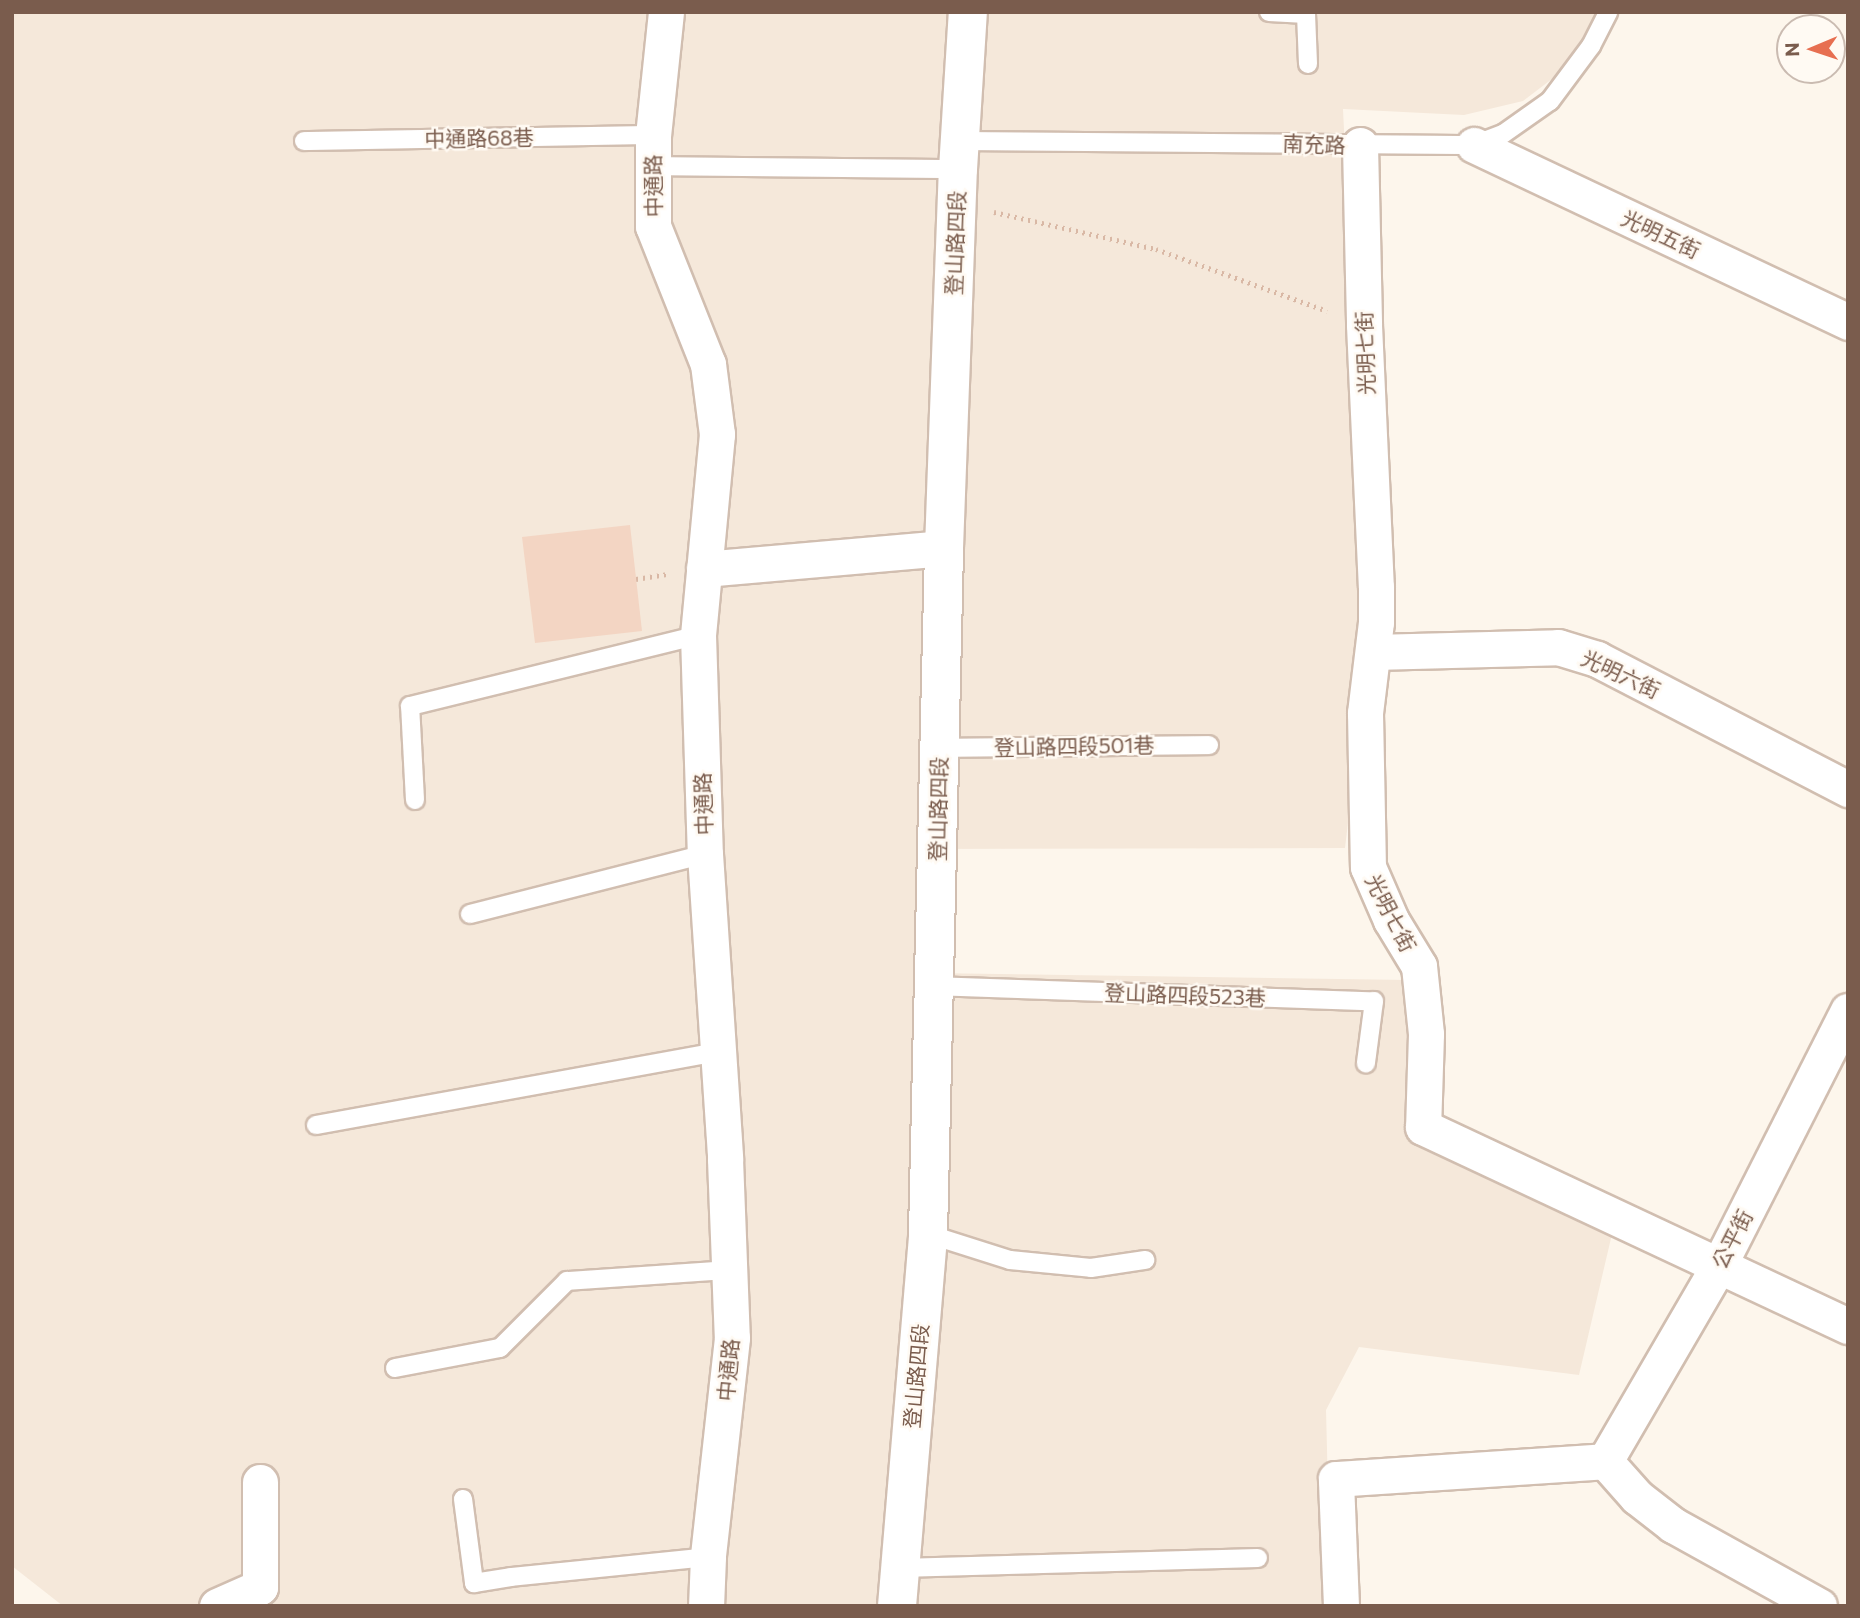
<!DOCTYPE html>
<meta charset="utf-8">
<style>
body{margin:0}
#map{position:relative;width:1860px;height:1618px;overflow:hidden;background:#fdf6ec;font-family:Commissioner,"Noto Sans TC",sans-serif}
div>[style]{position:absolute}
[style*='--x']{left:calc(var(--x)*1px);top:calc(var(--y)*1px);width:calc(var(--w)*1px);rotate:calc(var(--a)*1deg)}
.residential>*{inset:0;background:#f5e8da}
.building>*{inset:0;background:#f3d5c3}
.path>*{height:4.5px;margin-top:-2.25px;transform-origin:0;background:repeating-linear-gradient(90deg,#d9b8a5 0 2px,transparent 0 7px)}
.roads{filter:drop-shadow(2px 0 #d1beb0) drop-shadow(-2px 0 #d1beb0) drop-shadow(0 2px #d1beb0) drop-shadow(0 -2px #d1beb0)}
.service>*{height:18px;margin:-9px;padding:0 9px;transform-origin:9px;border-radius:9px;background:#fff}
.minor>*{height:35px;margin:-17.5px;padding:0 17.5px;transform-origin:17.5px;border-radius:17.5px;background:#fff}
.tertiary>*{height:38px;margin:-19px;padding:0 19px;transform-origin:19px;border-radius:19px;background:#fff}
span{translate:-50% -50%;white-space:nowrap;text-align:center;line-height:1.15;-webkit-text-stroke:5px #fffaf3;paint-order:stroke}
.street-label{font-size:21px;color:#7a5c4d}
.frame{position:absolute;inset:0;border:14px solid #7a5c4d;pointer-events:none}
.north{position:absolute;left:1776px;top:14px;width:70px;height:70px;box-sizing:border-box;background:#fffaf3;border:2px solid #cabbb1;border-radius:50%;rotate:268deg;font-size:19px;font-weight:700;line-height:28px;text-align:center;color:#7a5c4d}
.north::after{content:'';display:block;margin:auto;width:24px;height:32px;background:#e76f51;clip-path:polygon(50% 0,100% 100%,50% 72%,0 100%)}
</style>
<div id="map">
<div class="residential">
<i style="clip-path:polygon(12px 12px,1601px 12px,1583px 48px,1565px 69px,1523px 101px,1464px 115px,1343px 109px,1369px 645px,1345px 848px,924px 849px,928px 973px,1408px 980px,1407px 1136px,1612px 1234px,1579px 1375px,1359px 1347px,1326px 1410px,1331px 1606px,63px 1606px,12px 1566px)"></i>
</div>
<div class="building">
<i style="clip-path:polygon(630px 525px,642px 631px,535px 643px,522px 537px)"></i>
</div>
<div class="path">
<i style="--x:994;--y:212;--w:166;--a:12.9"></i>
<i style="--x:1156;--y:249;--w:182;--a:19.9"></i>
<i style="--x:636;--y:579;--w:31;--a:-9"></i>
</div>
<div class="roads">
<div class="service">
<i style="--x:1269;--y:12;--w:37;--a:3"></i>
<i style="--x:1306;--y:14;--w:50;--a:87.7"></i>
<i style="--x:304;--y:141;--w:349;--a:-1"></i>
<i style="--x:960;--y:141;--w:514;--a:0.45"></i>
<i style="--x:1474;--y:145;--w:31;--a:-21"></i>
<i style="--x:1503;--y:134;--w:57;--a:-35.1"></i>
<i style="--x:1550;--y:101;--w:69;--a:-53.3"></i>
<i style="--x:1591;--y:46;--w:38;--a:-63"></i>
<i style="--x:652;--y:166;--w:306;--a:0.6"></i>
<i style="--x:939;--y:748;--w:270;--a:-0.6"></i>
<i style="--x:415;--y:800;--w:94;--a:-93"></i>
<i style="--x:410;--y:706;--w:297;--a:-13.8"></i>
<i style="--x:470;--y:914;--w:243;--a:-14.3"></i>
<i style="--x:934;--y:986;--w:440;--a:2"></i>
<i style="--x:1374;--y:1001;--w:63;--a:97.4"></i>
<i style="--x:316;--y:1125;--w:408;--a:-10.3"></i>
<i style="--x:928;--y:1234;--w:86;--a:17.6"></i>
<i style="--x:1010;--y:1260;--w:81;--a:5.6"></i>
<i style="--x:1091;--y:1268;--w:55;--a:-8.4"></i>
<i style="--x:395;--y:1368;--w:107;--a:-10.8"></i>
<i style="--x:500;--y:1348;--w:95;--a:-45"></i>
<i style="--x:567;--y:1281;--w:162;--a:-3.9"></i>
<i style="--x:463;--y:1499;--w:85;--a:82.5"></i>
<i style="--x:474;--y:1583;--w:37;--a:-9"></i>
<i style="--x:511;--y:1577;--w:198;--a:-5.8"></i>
<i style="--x:900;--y:1568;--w:358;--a:-1.6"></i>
</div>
<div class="minor">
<i style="--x:666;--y:12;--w:124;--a:96"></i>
<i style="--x:653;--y:135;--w:91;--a:90"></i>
<i style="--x:653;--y:226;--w:149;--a:68.3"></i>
<i style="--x:708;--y:364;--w:71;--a:82.7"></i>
<i style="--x:717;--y:434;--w:202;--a:95.4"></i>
<i style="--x:698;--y:635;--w:219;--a:88.2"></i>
<i style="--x:705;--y:854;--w:306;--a:86.2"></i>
<i style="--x:725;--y:1159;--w:179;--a:87.8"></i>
<i style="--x:732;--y:1338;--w:220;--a:96.3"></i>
<i style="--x:708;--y:1557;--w:49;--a:92.3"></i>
<i style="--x:1360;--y:145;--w:180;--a:88.7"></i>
<i style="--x:1364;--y:325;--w:262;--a:87.4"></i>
<i style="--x:1376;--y:587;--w:35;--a:90"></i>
<i style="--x:1376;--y:622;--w:92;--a:96.9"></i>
<i style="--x:1365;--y:713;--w:154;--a:88.9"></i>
<i style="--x:1368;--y:867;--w:58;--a:66.5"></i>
<i style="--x:1391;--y:920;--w:54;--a:58.7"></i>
<i style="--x:1419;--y:966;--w:68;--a:84.1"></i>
<i style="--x:1426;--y:1034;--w:93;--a:91.8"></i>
<i style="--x:1423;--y:1127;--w:469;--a:25.1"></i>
<i style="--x:1474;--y:145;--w:414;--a:25.3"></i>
<i style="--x:704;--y:569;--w:241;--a:-5"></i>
<i style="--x:1373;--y:652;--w:185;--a:-1.5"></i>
<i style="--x:1558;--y:647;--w:41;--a:17.1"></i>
<i style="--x:1597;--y:659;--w:283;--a:27.4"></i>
<i style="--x:1605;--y:1461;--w:227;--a:-59.8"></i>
<i style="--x:1719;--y:1265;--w:285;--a:-63.1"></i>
<i style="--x:1605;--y:1461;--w:48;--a:48.4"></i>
<i style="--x:1637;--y:1497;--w:46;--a:37.9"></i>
<i style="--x:1673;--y:1525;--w:167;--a:29"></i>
<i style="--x:217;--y:1606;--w:47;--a:-23.8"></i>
<i style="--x:260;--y:1587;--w:105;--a:-90"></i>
<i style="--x:1341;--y:1606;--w:127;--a:-92.3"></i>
<i style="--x:1336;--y:1479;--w:270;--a:-3.8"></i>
</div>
<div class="tertiary">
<i style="--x:897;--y:1606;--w:373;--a:-85.2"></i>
<i style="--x:928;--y:1234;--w:686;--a:-88.66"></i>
<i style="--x:944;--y:548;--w:379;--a:-87.9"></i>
<i style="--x:958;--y:169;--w:157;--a:-86.4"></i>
</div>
</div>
<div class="street-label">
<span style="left:479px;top:138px;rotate:-1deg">中通路68巷</span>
<span style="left:1314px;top:144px;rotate:2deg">南充路</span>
<span style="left:653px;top:186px;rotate:-91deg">中通路</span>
<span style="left:1661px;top:234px;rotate:25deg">光明五街</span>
<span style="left:955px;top:243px;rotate:-88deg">登山路四段</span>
<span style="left:1365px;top:353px;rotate:-92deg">光明七街</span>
<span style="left:1621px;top:674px;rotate:25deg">光明六街</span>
<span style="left:1074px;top:746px;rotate:-1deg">登山路四段501巷</span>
<span style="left:703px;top:804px;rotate:-92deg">中通路</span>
<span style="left:938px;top:809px;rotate:-89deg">登山路四段</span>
<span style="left:1391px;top:913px;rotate:63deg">光明七街</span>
<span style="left:1185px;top:995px;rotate:2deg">登山路四段523巷</span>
<span style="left:1732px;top:1239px;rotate:-63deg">公平街</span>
<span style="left:728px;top:1370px;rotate:-85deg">中通路</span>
<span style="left:916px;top:1376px;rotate:-85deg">登山路四段</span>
</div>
<div class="frame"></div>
<div class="north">N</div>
</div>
